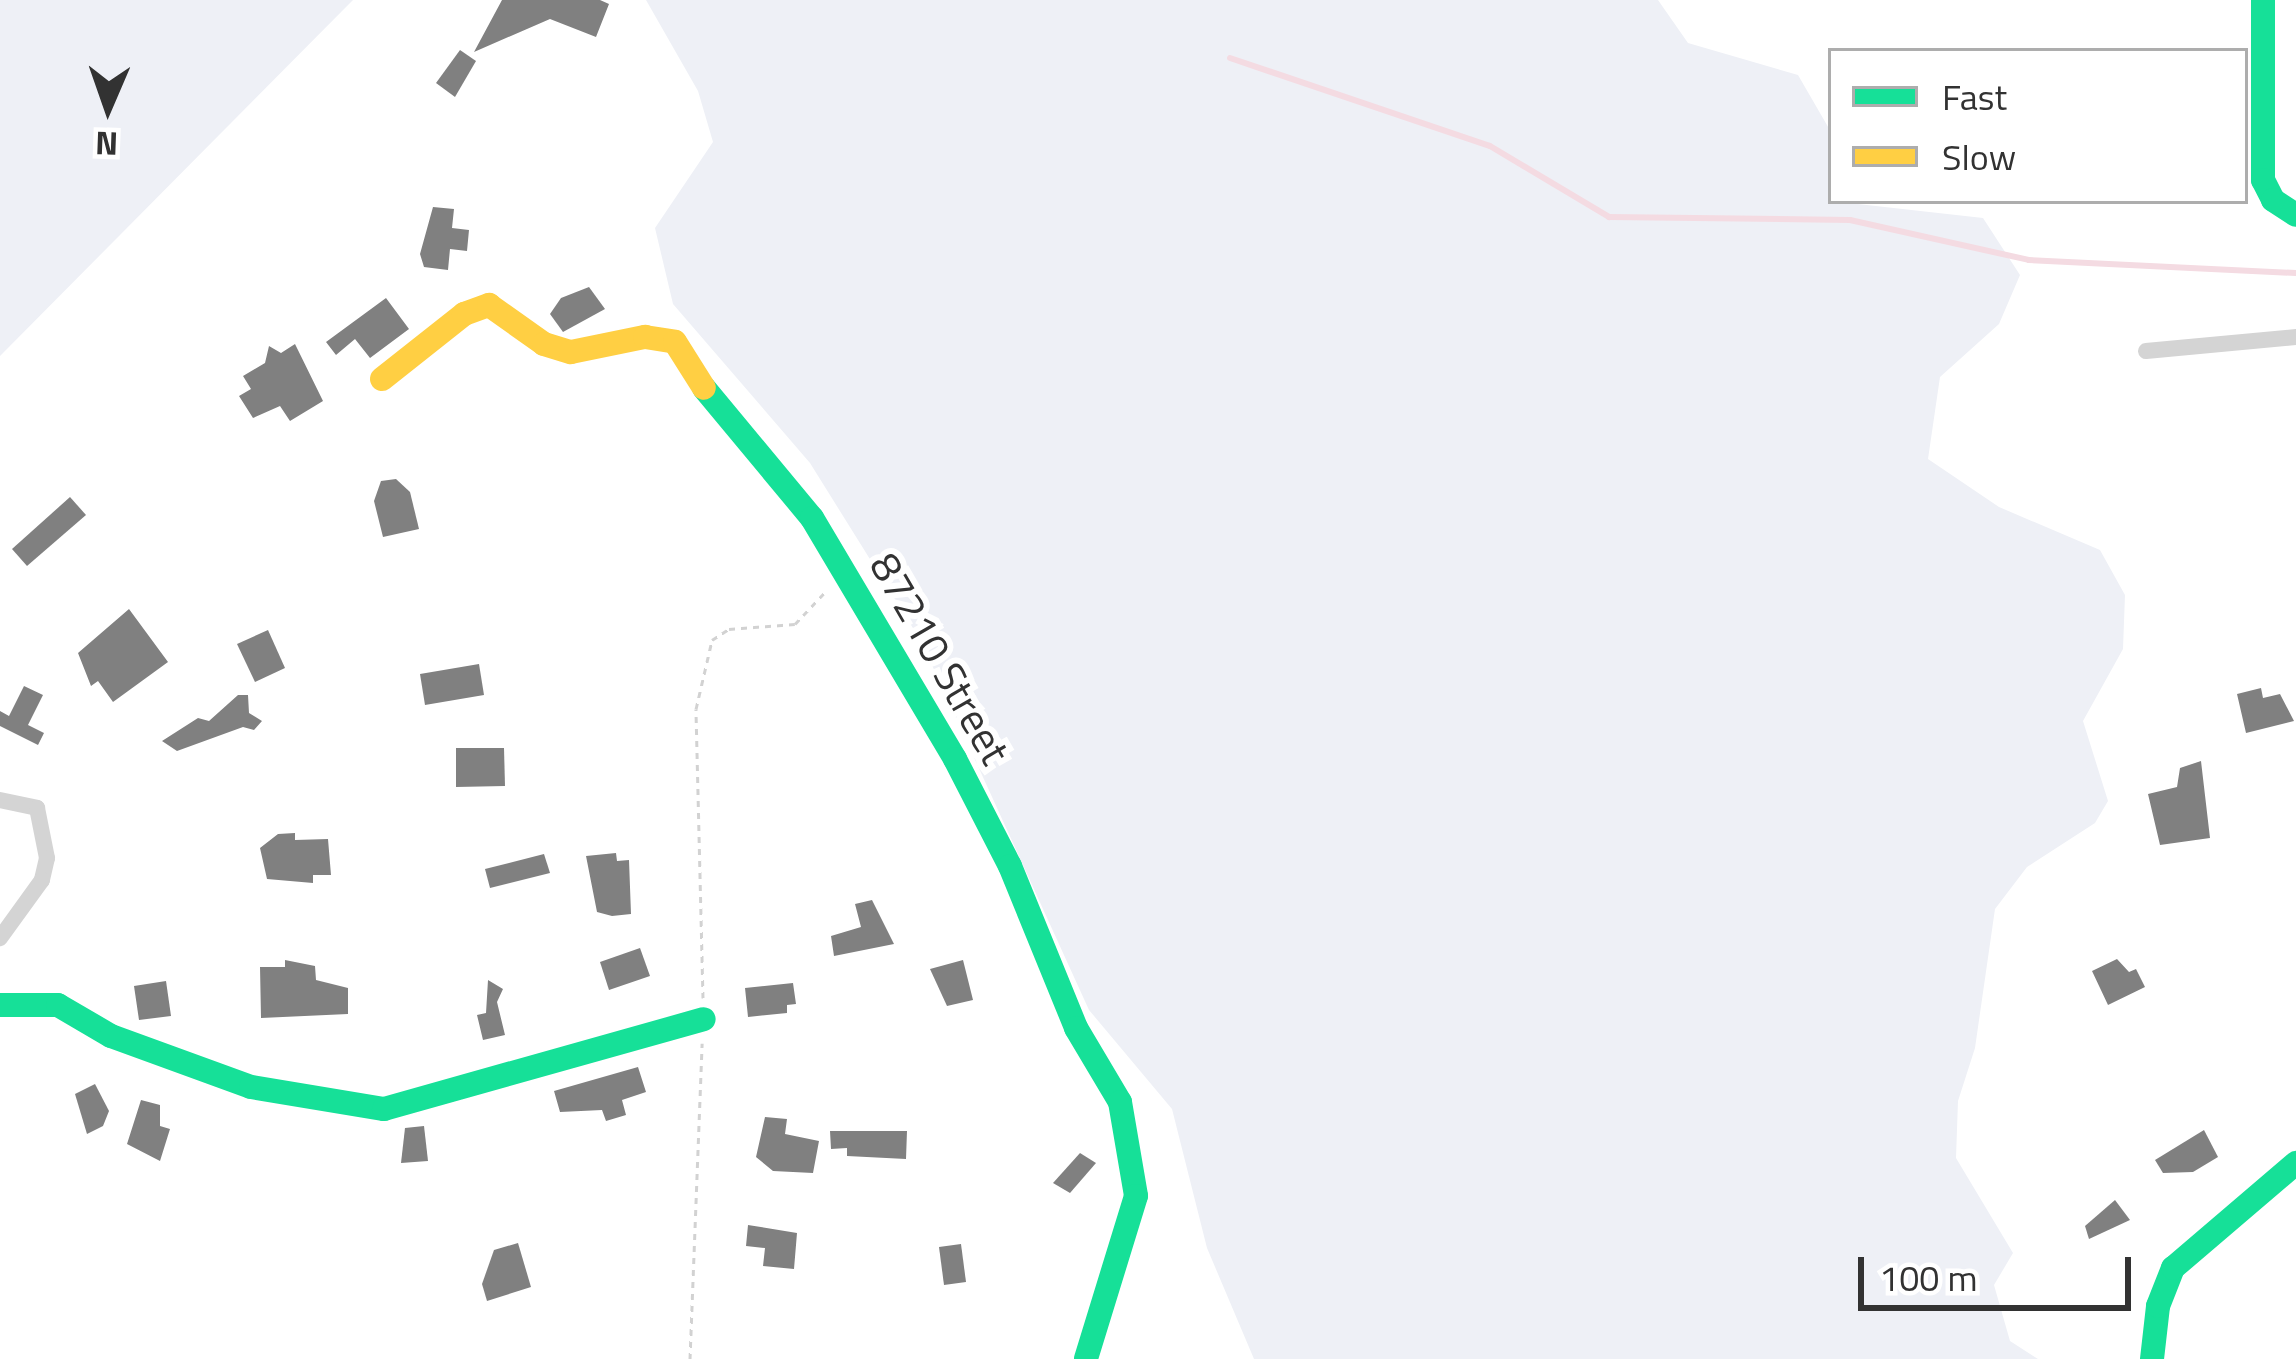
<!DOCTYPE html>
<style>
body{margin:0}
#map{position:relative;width:2296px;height:1359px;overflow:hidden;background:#fff;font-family:"Titillium Web",sans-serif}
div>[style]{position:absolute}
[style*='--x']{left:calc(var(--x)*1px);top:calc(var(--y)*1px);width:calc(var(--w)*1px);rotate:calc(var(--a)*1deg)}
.green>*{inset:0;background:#eef0f6}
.stream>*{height:6px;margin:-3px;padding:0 3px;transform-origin:3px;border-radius:3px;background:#f4dbe2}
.building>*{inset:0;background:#808080}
.path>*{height:3px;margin-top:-1.5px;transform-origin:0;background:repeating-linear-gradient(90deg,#d2d2d2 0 6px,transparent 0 12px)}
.street>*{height:16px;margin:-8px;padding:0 8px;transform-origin:8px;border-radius:8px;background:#d4d4d4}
.fast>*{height:24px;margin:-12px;padding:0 12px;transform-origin:12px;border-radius:12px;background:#16e098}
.slow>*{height:24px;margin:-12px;padding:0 12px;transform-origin:12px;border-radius:12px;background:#ffcf43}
span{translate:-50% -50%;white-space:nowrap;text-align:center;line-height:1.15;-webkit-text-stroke:12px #fff;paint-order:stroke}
.street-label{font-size:42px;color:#323232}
.legend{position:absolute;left:1828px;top:48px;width:420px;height:156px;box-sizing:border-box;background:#fff;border:3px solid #adadad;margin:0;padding:15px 21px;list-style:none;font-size:36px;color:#323232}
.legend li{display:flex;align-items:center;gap:24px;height:60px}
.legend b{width:60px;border:3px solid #adadad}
.north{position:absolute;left:48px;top:48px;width:120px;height:120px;-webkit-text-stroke:9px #fff;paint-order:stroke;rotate:182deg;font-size:33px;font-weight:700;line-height:48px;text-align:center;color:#323232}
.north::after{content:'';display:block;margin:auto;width:42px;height:54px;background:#323232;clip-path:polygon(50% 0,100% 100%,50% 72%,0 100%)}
.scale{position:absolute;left:1858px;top:1257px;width:273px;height:54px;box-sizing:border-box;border:6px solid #323232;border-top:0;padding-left:15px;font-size:36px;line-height:42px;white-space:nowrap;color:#323232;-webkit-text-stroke:9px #fff;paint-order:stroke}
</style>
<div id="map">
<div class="green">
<i style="clip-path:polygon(0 0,353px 0,0 356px)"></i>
<i style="clip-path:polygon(646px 0,1658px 0,1688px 43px,1798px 75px,1831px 132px,1831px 201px,1983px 218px,2020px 275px,1999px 324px,1940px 377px,1928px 459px,1999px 507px,2100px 550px,2125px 595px,2123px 649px,2083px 721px,2108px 801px,2095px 823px,2027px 867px,1995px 909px,1975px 1048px,1958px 1101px,1956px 1158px,2013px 1253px,1994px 1285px,2010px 1341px,2038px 1359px,1254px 1359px,1207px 1248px,1172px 1109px,1089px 1010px,921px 641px,810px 463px,673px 304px,655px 228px,713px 142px,698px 91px)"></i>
</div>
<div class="stream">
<i style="--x:1230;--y:58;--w:274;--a:18.7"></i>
<i style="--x:1490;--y:146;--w:139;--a:30.8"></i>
<i style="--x:1609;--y:217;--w:241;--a:0.7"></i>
<i style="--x:1850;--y:220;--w:183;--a:12.6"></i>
<i style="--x:2029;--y:260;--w:267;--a:2.8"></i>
</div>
<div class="building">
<i style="clip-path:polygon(502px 0,600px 0,609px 4px,596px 37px,550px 19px,474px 52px)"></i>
<i style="clip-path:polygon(460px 50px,476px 61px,455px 97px,436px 83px)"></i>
<i style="clip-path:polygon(433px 207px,454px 209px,452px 228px,469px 230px,467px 251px,450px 249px,448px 270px,424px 267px,420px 254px)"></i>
<i style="clip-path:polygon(589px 287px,605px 309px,563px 332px,550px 314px,561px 298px)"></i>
<i style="clip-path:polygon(386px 298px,409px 329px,370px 358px,355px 339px,336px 355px,326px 342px)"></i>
<i style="clip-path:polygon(295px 344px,323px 401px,290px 421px,280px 406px,253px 418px,239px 396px,251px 389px,243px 376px,265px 363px,269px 346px,281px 353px)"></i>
<i style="clip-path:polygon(396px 479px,410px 492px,419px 529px,383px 537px,374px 501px,381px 481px)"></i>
<i style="clip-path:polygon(70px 497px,86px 515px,27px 566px,12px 549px)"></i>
<i style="clip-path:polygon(129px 609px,168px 662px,113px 702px,98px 681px,91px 686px,78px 653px)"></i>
<i style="clip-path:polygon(268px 630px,285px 668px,255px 682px,237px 644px)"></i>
<i style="clip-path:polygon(479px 664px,484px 695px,425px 705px,420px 674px)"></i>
<i style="clip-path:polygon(24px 686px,43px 695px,28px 725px,44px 733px,38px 745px,0 726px,0 711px,9px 716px)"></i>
<i style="clip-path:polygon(2261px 688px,2263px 698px,2280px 694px,2294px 721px,2246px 733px,2237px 694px)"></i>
<i style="clip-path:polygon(238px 695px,248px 695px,249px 713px,262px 721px,254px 730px,243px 727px,177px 751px,162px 741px,198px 718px,209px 721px)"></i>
<i style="clip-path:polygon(456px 748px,504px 748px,505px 786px,456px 787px)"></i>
<i style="clip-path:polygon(2201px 761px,2210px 838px,2160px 845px,2148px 794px,2177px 787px,2180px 768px)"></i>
<i style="clip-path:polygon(295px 833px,295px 840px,328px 839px,331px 875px,313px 875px,313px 883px,267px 879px,260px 848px,278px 834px)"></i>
<i style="clip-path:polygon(616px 853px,617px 861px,629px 860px,631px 914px,612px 916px,597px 912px,586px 856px)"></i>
<i style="clip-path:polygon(544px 854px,550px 873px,490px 888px,485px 869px)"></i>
<i style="clip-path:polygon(872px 900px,894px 944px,834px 956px,831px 936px,861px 927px,855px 904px)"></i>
<i style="clip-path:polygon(640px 948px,650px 976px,609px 990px,600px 962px)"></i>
<i style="clip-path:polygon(2117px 959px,2129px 972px,2136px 969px,2145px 987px,2108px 1005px,2092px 971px)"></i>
<i style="clip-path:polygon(285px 960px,315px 966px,316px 980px,348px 988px,348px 1014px,261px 1018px,260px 967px,285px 967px)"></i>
<i style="clip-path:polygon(963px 960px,973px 1000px,947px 1006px,930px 969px)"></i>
<i style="clip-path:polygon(488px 980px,503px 989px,497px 1002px,505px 1035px,483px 1040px,477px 1015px,486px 1013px)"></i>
<i style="clip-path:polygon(166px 981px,171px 1016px,139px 1020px,134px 986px)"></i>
<i style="clip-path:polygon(793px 983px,796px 1004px,787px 1005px,787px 1013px,748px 1017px,745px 988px)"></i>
<i style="clip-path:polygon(638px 1067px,646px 1092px,622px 1100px,626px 1115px,606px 1121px,602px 1110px,560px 1112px,554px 1091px)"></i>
<i style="clip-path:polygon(95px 1084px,109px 1111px,103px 1126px,87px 1134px,75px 1094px)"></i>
<i style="clip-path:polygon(141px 1100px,160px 1105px,160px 1126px,170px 1129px,160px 1161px,127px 1144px)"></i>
<i style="clip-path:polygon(765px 1117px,787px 1119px,785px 1134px,819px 1141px,813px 1173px,773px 1171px,756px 1157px)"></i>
<i style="clip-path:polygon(424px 1126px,428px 1161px,401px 1163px,405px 1128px)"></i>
<i style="clip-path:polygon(2204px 1130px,2218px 1157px,2193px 1172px,2163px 1173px,2155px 1160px)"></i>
<i style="clip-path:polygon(830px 1131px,907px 1131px,906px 1159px,847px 1156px,847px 1148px,831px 1149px)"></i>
<i style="clip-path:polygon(1080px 1153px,1096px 1163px,1070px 1193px,1053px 1183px)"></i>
<i style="clip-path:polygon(2115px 1200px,2130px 1220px,2089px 1239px,2085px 1226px)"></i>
<i style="clip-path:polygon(748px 1225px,797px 1233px,794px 1269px,763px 1266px,765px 1248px,746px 1246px)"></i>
<i style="clip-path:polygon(518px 1243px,531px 1287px,487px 1301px,482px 1284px,494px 1250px)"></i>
<i style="clip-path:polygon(961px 1244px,966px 1282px,944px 1285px,939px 1247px)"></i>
</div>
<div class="path">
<i style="--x:703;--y:998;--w:289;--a:-91.4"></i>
<i style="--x:696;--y:709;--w:71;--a:-76.9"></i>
<i style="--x:712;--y:640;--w:20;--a:-33"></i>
<i style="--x:729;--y:629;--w:66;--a:-4.3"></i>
<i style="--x:795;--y:624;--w:47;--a:-46.7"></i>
<i style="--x:690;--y:1359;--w:316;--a:-87.8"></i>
</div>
<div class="street">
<i style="--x:2146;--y:351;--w:151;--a:-5.3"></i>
<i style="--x:0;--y:800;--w:38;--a:12"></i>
<i style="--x:37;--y:808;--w:51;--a:78.7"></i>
<i style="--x:47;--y:858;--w:23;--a:103"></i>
<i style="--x:42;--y:880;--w:72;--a:125.9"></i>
</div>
<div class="fast">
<i style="--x:2263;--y:0;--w:180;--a:90"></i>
<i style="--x:2263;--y:180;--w:22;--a:63"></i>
<i style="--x:2273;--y:200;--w:27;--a:33"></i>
<i style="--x:704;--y:388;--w:169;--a:50.3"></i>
<i style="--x:812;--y:518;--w:280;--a:59.3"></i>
<i style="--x:955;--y:759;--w:120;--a:62.8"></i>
<i style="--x:1010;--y:866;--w:175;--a:67.8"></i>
<i style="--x:1076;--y:1028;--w:86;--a:59.3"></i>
<i style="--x:1120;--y:1102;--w:95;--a:80.3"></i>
<i style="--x:1136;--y:1196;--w:170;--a:107.1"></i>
<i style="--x:0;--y:1005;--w:58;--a:0"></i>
<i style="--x:58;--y:1005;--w:61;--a:30.3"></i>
<i style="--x:111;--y:1036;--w:149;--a:20"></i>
<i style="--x:251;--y:1087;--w:135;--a:9.4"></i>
<i style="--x:384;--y:1109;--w:332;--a:-15.7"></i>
<i style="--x:2152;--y:1359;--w:53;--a:-83.5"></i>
<i style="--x:2158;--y:1306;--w:41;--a:-68.5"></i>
<i style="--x:2173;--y:1268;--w:162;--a:-40.5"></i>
</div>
<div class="slow">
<i style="--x:382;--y:379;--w:105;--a:-38.4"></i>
<i style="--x:464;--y:314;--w:27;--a:-20"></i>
<i style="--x:489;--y:305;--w:67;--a:35.3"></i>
<i style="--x:544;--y:344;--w:28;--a:17"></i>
<i style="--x:571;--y:352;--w:76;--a:-11.5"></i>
<i style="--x:645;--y:337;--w:30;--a:9"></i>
<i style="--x:675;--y:342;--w:54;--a:57.8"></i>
</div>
<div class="street-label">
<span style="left:941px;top:658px;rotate:60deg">87210 Street</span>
</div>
<ul class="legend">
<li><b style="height:15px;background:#16e098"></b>Fast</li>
<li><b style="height:15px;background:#ffcf43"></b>Slow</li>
</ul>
<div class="north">N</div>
<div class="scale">100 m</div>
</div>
